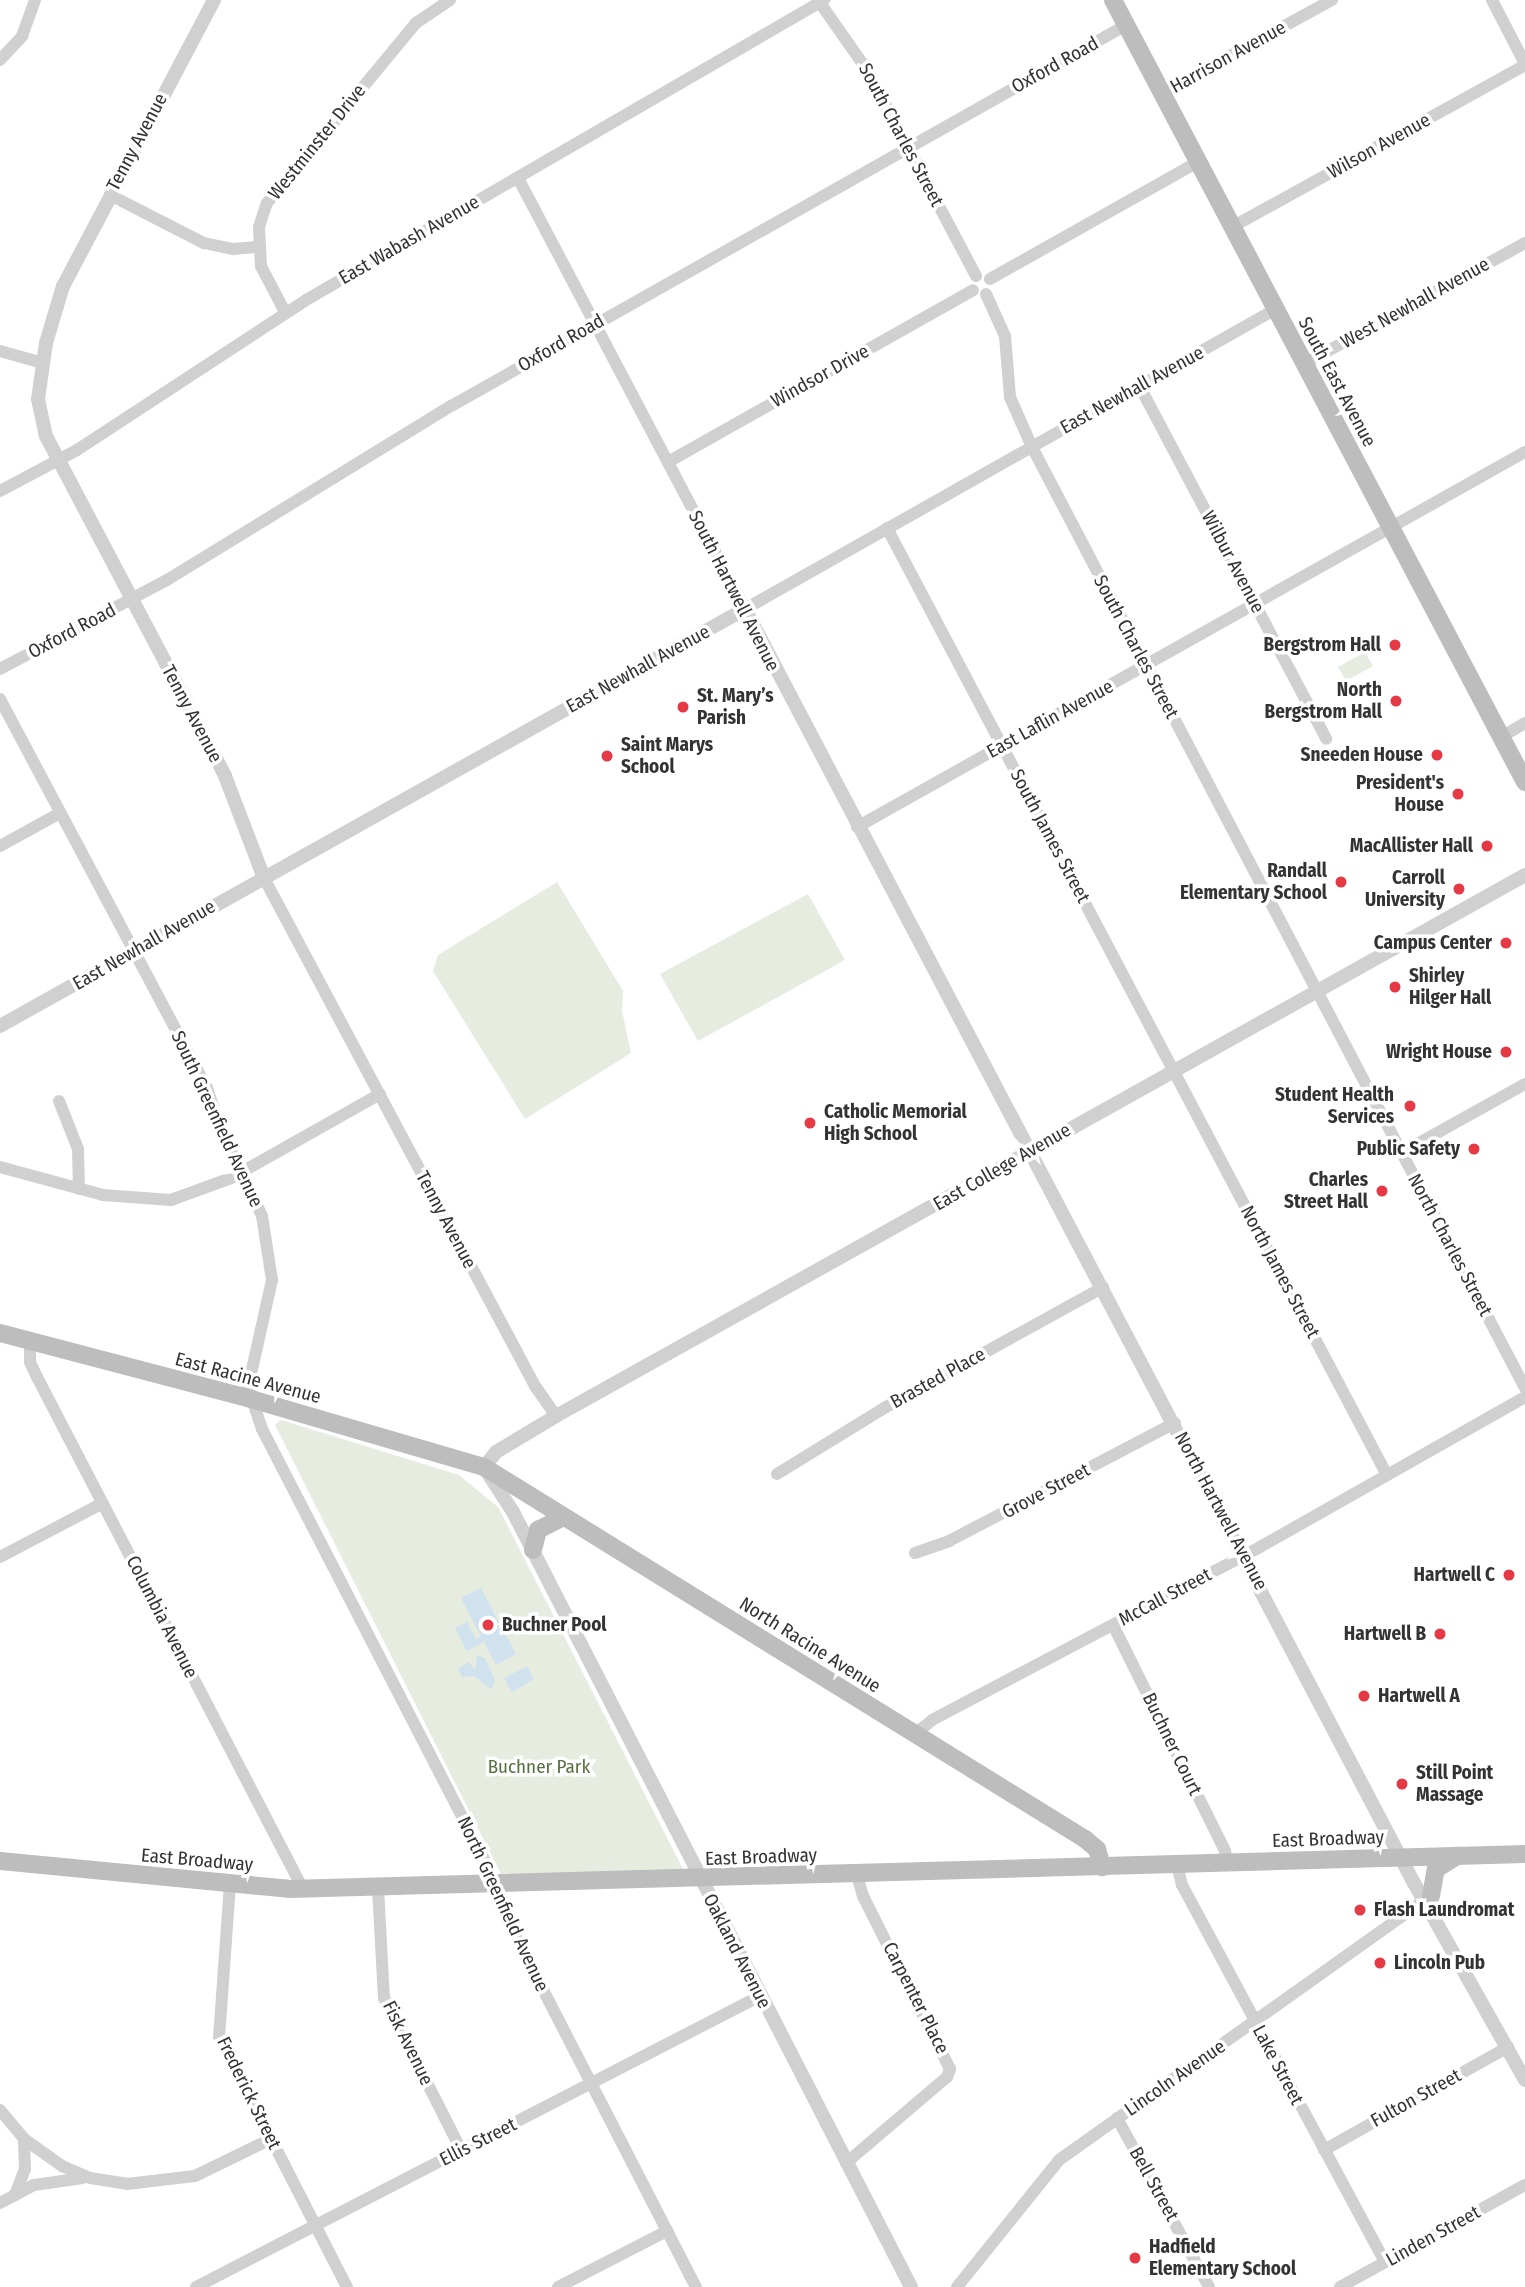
<!DOCTYPE html>
<meta charset="utf-8">
<style>
body{margin:0}
#map{position:relative;width:1525px;height:2287px;overflow:hidden;background:#fff;font-family:"Fira Sans Condensed",sans-serif}
div>[style]{position:absolute}
[style*='--x']{left:calc(var(--x)*1px);top:calc(var(--y)*1px);width:calc(var(--w)*1px);rotate:calc(var(--a)*1deg)}
.green>*{inset:0;background:#e6ecdf}
.water>*{inset:0;background:#cfe2ee}
.minor>*{height:12px;margin:-6px;padding:0 6px;transform-origin:6px;border-radius:6px;background:#d0d0d0}
.tertiary>*{height:14px;margin:-7px;padding:0 7px;transform-origin:7px;border-radius:7px;background:#d0d0d0}
.secondary>*{height:18px;margin:-9px;padding:0 9px;transform-origin:9px;border-radius:9px;background:#bdbdbd}
.dots>*{width:19px;height:19px;translate:-50% -50%;box-sizing:border-box;border:4px solid #fff;border-radius:50%}
span{translate:-50% -50%;white-space:nowrap;text-align:center;line-height:1.15;-webkit-text-stroke:7px #fff;paint-order:stroke}
.street-label{font-size:19px;color:#333}
.poi-label{font-size:19px;color:#333;font-weight:700}
.right{translate:-100% -50%;text-align:right}
.left{translate:0 -50%;text-align:left}
.park-label{font-size:19px;color:#56703f}
</style>
<div id="map">
<div class="green">
<i style="clip-path:polygon(1365px 652px,1373px 666px,1346px 681px,1338px 667px)"></i>
<i style="clip-path:polygon(557px 882px,623px 991px,622px 1011px,631px 1053px,525px 1119px,433px 971px,438px 955px)"></i>
<i style="clip-path:polygon(808px 894px,845px 960px,698px 1041px,660px 974px)"></i>
<i style="clip-path:polygon(281px 1420px,459px 1475px,498px 1507px,684px 1871px,501px 1874px,275px 1425px)"></i>
</div>
<div class="water">
<i style="clip-path:polygon(481px 1588px,516px 1654px,496px 1665px,484px 1642px,467px 1651px,455px 1628px,467px 1622px,476px 1639px,481px 1636px,461px 1598px)"></i>
<i style="clip-path:polygon(477px 1655px,485px 1658px,495px 1681px,491px 1689px,474px 1676px,462px 1677px,458px 1669px,469px 1662px,475px 1670px)"></i>
<i style="clip-path:polygon(527px 1666px,534px 1679px,512px 1692px,504px 1678px)"></i>
</div>
<div class="minor">
<i style="--x:818;--y:0;--w:85;--a:55"></i>
<i style="--x:867;--y:70;--w:233;--a:62.1"></i>
<i style="--x:1492;--y:0;--w:72;--a:62.7"></i>
<i style="--x:0;--y:60;--w:33;--a:-47"></i>
<i style="--x:22;--y:36;--w:38;--a:-70"></i>
<i style="--x:1162;--y:93;--w:194;--a:-28.7"></i>
<i style="--x:518;--y:178;--w:487;--a:62.2"></i>
<i style="--x:745;--y:609;--w:610;--a:-29.47"></i>
<i style="--x:110;--y:195;--w:106;--a:27.1"></i>
<i style="--x:204;--y:243;--w:30;--a:12"></i>
<i style="--x:233;--y:249;--w:25;--a:-5"></i>
<i style="--x:1232;--y:227;--w:335;--a:-28.9"></i>
<i style="--x:990;--y:279;--w:239;--a:-29.4"></i>
<i style="--x:986;--y:294;--w:46;--a:65.7"></i>
<i style="--x:1005;--y:336;--w:61;--a:85.3"></i>
<i style="--x:1010;--y:397;--w:55;--a:66.3"></i>
<i style="--x:1032;--y:447;--w:1062;--a:62.35"></i>
<i style="--x:285;--y:312;--w:52;--a:-117.6"></i>
<i style="--x:261;--y:266;--w:39;--a:-93"></i>
<i style="--x:259;--y:227;--w:25;--a:-72"></i>
<i style="--x:267;--y:203;--w:234;--a:-50.4"></i>
<i style="--x:416;--y:23;--w:41;--a:-34.1"></i>
<i style="--x:0;--y:351;--w:45;--a:15.6"></i>
<i style="--x:1304;--y:364;--w:252;--a:-28.7"></i>
<i style="--x:1140;--y:387;--w:398;--a:62.1"></i>
<i style="--x:668;--y:462;--w:350;--a:-29.4"></i>
<i style="--x:0;--y:491;--w:87;--a:-28"></i>
<i style="--x:77;--y:450;--w:274;--a:-33.2"></i>
<i style="--x:306;--y:300;--w:599;--a:-30.08"></i>
<i style="--x:887;--y:528;--w:1071;--a:62.17"></i>
<i style="--x:0;--y:669;--w:189;--a:-28.1"></i>
<i style="--x:167;--y:580;--w:335;--a:-31.5"></i>
<i style="--x:453;--y:405;--w:773;--a:-29.45"></i>
<i style="--x:0;--y:699;--w:441;--a:62"></i>
<i style="--x:207;--y:1088;--w:51;--a:71.6"></i>
<i style="--x:223;--y:1136;--w:89;--a:64"></i>
<i style="--x:262;--y:1216;--w:65;--a:81.1"></i>
<i style="--x:272;--y:1280;--w:110;--a:102.6"></i>
<i style="--x:248;--y:1387;--w:44;--a:71.6"></i>
<i style="--x:262;--y:1429;--w:486;--a:62.7"></i>
<i style="--x:485;--y:1861;--w:45;--a:72"></i>
<i style="--x:499;--y:1904;--w:431;--a:62.8"></i>
<i style="--x:1501;--y:737;--w:28;--a:-30"></i>
<i style="--x:857;--y:827;--w:766;--a:-29.31"></i>
<i style="--x:0;--y:846;--w:68;--a:-28.8"></i>
<i style="--x:264;--y:878;--w:576;--a:61.92"></i>
<i style="--x:535;--y:1386;--w:37;--a:55"></i>
<i style="--x:59;--y:1101;--w:52;--a:68.4"></i>
<i style="--x:78;--y:1149;--w:40;--a:88.6"></i>
<i style="--x:1401;--y:1153;--w:142;--a:-29.1"></i>
<i style="--x:0;--y:1167;--w:107;--a:15.2"></i>
<i style="--x:103;--y:1195;--w:68;--a:4.2"></i>
<i style="--x:171;--y:1200;--w:64;--a:-20.1"></i>
<i style="--x:231;--y:1178;--w:171;--a:-29.4"></i>
<i style="--x:30;--y:1341;--w:21;--a:90"></i>
<i style="--x:30;--y:1362;--w:17;--a:65"></i>
<i style="--x:37;--y:1377;--w:577;--a:62.55"></i>
<i style="--x:777;--y:1474;--w:128;--a:-31.6"></i>
<i style="--x:886;--y:1407;--w:248;--a:-28.9"></i>
<i style="--x:915;--y:1553;--w:36;--a:-19"></i>
<i style="--x:949;--y:1541;--w:255;--a:-27.6"></i>
<i style="--x:0;--y:1557;--w:116;--a:-27.7"></i>
<i style="--x:1113;--y:1625;--w:252;--a:63.6"></i>
<i style="--x:1225;--y:1851;--w:13;--a:81"></i>
<i style="--x:915;--y:1734;--w:22;--a:-39"></i>
<i style="--x:932;--y:1720;--w:371;--a:-27.8"></i>
<i style="--x:1260;--y:1547;--w:305;--a:-29.5"></i>
<i style="--x:1177;--y:1865;--w:21;--a:76"></i>
<i style="--x:1182;--y:1885;--w:428;--a:61.7"></i>
<i style="--x:230;--y:1884;--w:153;--a:94.1"></i>
<i style="--x:219;--y:2037;--w:281;--a:62.9"></i>
<i style="--x:378;--y:1888;--w:110;--a:86.9"></i>
<i style="--x:384;--y:1998;--w:170;--a:63.1"></i>
<i style="--x:0;--y:2110;--w:38;--a:50"></i>
<i style="--x:24;--y:2139;--w:47;--a:35.4"></i>
<i style="--x:62;--y:2166;--w:30;--a:23"></i>
<i style="--x:90;--y:2178;--w:37;--a:9"></i>
<i style="--x:127;--y:2184;--w:68;--a:-6.7"></i>
<i style="--x:195;--y:2176;--w:85;--a:-26"></i>
<i style="--x:1117;--y:2118;--w:192;--a:61.4"></i>
<i style="--x:1324;--y:2150;--w:211;--a:-29.2"></i>
<i style="--x:846;--y:2163;--w:133;--a:-40.4"></i>
<i style="--x:947;--y:2077;--w:9;--a:-69"></i>
<i style="--x:950;--y:2069;--w:194;--a:-116.7"></i>
<i style="--x:863;--y:1896;--w:22;--a:-106"></i>
<i style="--x:15;--y:2195;--w:28;--a:-69"></i>
<i style="--x:25;--y:2169;--w:30;--a:-92"></i>
<i style="--x:0;--y:2203;--w:38;--a:-28"></i>
<i style="--x:34;--y:2185;--w:49;--a:-8.1"></i>
<i style="--x:196;--y:2287;--w:635;--a:-27.29"></i>
<i style="--x:558;--y:2287;--w:123;--a:-27.2"></i>
<i style="--x:957;--y:2287;--w:163;--a:-51.2"></i>
<i style="--x:1059;--y:2160;--w:448;--a:-35.4"></i>
<i style="--x:1340;--y:2287;--w:211;--a:-28.9"></i>
</div>
<div class="tertiary">
<i style="--x:214;--y:0;--w:323;--a:117.8"></i>
<i style="--x:63;--y:286;--w:59;--a:106.6"></i>
<i style="--x:46;--y:343;--w:57;--a:98.1"></i>
<i style="--x:38;--y:399;--w:38;--a:78"></i>
<i style="--x:46;--y:436;--w:384;--a:62.2"></i>
<i style="--x:225;--y:776;--w:109;--a:69.1"></i>
<i style="--x:0;--y:1026;--w:854;--a:-29.24"></i>
<i style="--x:745;--y:609;--w:1439;--a:62.3"></i>
<i style="--x:1414;--y:1883;--w:226;--a:60.6"></i>
<i style="--x:911;--y:2287;--w:871;--a:-117.18"></i>
<i style="--x:513;--y:1512;--w:54;--a:-122.8"></i>
<i style="--x:484;--y:1467;--w:19;--a:-51"></i>
<i style="--x:496;--y:1452;--w:70;--a:-31"></i>
<i style="--x:556;--y:1416;--w:1110;--a:-29.17"></i>
</div>
<div class="secondary">
<i style="--x:1113;--y:0;--w:884;--a:62.22"></i>
<i style="--x:0;--y:1333;--w:260;--a:14.7"></i>
<i style="--x:251;--y:1399;--w:243;--a:16.3"></i>
<i style="--x:484;--y:1467;--w:707;--a:31.76"></i>
<i style="--x:1085;--y:1839;--w:16;--a:40"></i>
<i style="--x:1097;--y:1849;--w:19;--a:74"></i>
<i style="--x:533;--y:1550;--w:21;--a:-76"></i>
<i style="--x:538;--y:1530;--w:29;--a:-27"></i>
<i style="--x:0;--y:1861;--w:290;--a:5.5"></i>
<i style="--x:289;--y:1889;--w:1236;--a:-1.62"></i>
<i style="--x:1431;--y:1896;--w:27;--a:-80"></i>
<i style="--x:1436;--y:1869;--w:25;--a:-32"></i>
</div>
<div class="dots">
<i style="left:1395px;top:645px;background:#e63946"></i>
<i style="left:1396px;top:701px;background:#e63946"></i>
<i style="left:683px;top:707px;background:#e63946"></i>
<i style="left:1437px;top:755px;background:#e63946"></i>
<i style="left:607px;top:756px;background:#e63946"></i>
<i style="left:1458px;top:794px;background:#e63946"></i>
<i style="left:1487px;top:846px;background:#e63946"></i>
<i style="left:1341px;top:882px;background:#e63946"></i>
<i style="left:1459px;top:889px;background:#e63946"></i>
<i style="left:1506px;top:943px;background:#e63946"></i>
<i style="left:1395px;top:987px;background:#e63946"></i>
<i style="left:1506px;top:1052px;background:#e63946"></i>
<i style="left:1410px;top:1106px;background:#e63946"></i>
<i style="left:810px;top:1123px;background:#e63946"></i>
<i style="left:1474px;top:1149px;background:#e63946"></i>
<i style="left:1382px;top:1191px;background:#e63946"></i>
<i style="left:1509px;top:1575px;background:#e63946"></i>
<i style="left:488px;top:1625px;background:#e63946"></i>
<i style="left:1440px;top:1634px;background:#e63946"></i>
<i style="left:1364px;top:1696px;background:#e63946"></i>
<i style="left:1402px;top:1784px;background:#e63946"></i>
<i style="left:1360px;top:1910px;background:#e63946"></i>
<i style="left:1380px;top:1963px;background:#e63946"></i>
<i style="left:1135px;top:2258px;background:#e63946"></i>
</div>
<div class="street-label">
<span style="left:1228px;top:57px;rotate:-29deg">Harrison Avenue</span>
<span style="left:1055px;top:65px;rotate:-29deg">Oxford Road</span>
<span style="left:901px;top:135px;rotate:62deg">South Charles Street</span>
<span style="left:137px;top:142px;rotate:-62deg">Tenny Avenue</span>
<span style="left:317px;top:142px;rotate:-51deg">Westminster Drive</span>
<span style="left:1379px;top:146px;rotate:-29deg">Wilson Avenue</span>
<span style="left:409px;top:240px;rotate:-30deg">East Wabash Avenue</span>
<span style="left:1415px;top:303px;rotate:-29deg">West Newhall Avenue</span>
<span style="left:561px;top:343px;rotate:-30deg">Oxford Road</span>
<span style="left:820px;top:376px;rotate:-29deg">Windsor Drive</span>
<span style="left:1337px;top:382px;rotate:62deg">South East Avenue</span>
<span style="left:1132px;top:390px;rotate:-29deg">East Newhall Avenue</span>
<span style="left:1233px;top:562px;rotate:62deg">Wilbur Avenue</span>
<span style="left:734px;top:591px;rotate:63deg">South Hartwell Avenue</span>
<span style="left:72px;top:631px;rotate:-28deg">Oxford Road</span>
<span style="left:1136px;top:647px;rotate:62deg">South Charles Street</span>
<span style="left:638px;top:669px;rotate:-29deg">East Newhall Avenue</span>
<span style="left:192px;top:714px;rotate:62deg">Tenny Avenue</span>
<span style="left:1050px;top:719px;rotate:-29deg">East Laflin Avenue</span>
<span style="left:1050px;top:836px;rotate:62deg">South James Street</span>
<span style="left:144px;top:945px;rotate:-30deg">East Newhall Avenue</span>
<span style="left:217px;top:1119px;rotate:65deg">South Greenfield Avenue</span>
<span style="left:1002px;top:1167px;rotate:-30deg">East College Avenue</span>
<span style="left:446px;top:1220px;rotate:62deg">Tenny Avenue</span>
<span style="left:1450px;top:1245px;rotate:62deg">North Charles Street</span>
<span style="left:1280px;top:1272px;rotate:62deg">North James Street</span>
<span style="left:248px;top:1378px;rotate:15deg">East Racine Avenue</span>
<span style="left:938px;top:1378px;rotate:-29deg">Brasted Place</span>
<span style="left:1046px;top:1491px;rotate:-28deg">Grove Street</span>
<span style="left:1221px;top:1511px;rotate:62deg">North Hartwell Avenue</span>
<span style="left:1165px;top:1597px;rotate:-28deg">McCall Street</span>
<span style="left:162px;top:1617px;rotate:63deg">Columbia Avenue</span>
<span style="left:810px;top:1645px;rotate:32deg">North Racine Avenue</span>
<span style="left:1172px;top:1744px;rotate:64deg">Buchner Court</span>
<span style="left:1328px;top:1839px;rotate:-2deg">East Broadway</span>
<span style="left:761px;top:1857px;rotate:-2deg">East Broadway</span>
<span style="left:197px;top:1860px;rotate:5deg">East Broadway</span>
<span style="left:503px;top:1904px;rotate:65deg">North Greenfield Avenue</span>
<span style="left:737px;top:1951px;rotate:63deg">Oakland Avenue</span>
<span style="left:916px;top:1998px;rotate:63deg">Carpenter Place</span>
<span style="left:408px;top:2043px;rotate:64deg">Fisk Avenue</span>
<span style="left:1278px;top:2065px;rotate:62deg">Lake Street</span>
<span style="left:1175px;top:2078px;rotate:-35deg">Lincoln Avenue</span>
<span style="left:249px;top:2093px;rotate:64deg">Frederick Street</span>
<span style="left:1416px;top:2098px;rotate:-29deg">Fulton Street</span>
<span style="left:478px;top:2142px;rotate:-27deg">Ellis Street</span>
<span style="left:1154px;top:2184px;rotate:61deg">Bell Street</span>
<span style="left:1433px;top:2236px;rotate:-29deg">Linden Street</span>
</div>
<div class="poi-label">
<span class="right" style="left:1381px;top:645px">Bergstrom Hall</span>
<span class="right" style="left:1382px;top:701px">North<br>Bergstrom Hall</span>
<span class="left" style="left:697px;top:707px">St. Mary’s<br>Parish</span>
<span class="left" style="left:621px;top:756px">Saint Marys<br>School</span>
<span class="right" style="left:1423px;top:755px">Sneeden House</span>
<span class="right" style="left:1444px;top:794px">President's<br>House</span>
<span class="right" style="left:1473px;top:846px">MacAllister Hall</span>
<span class="right" style="left:1327px;top:882px">Randall<br>Elementary School</span>
<span class="right" style="left:1445px;top:889px">Carroll<br>University</span>
<span class="right" style="left:1492px;top:943px">Campus Center</span>
<span class="left" style="left:1409px;top:987px">Shirley<br>Hilger Hall</span>
<span class="right" style="left:1492px;top:1052px">Wright House</span>
<span class="right" style="left:1394px;top:1106px">Student Health<br>Services</span>
<span class="left" style="left:824px;top:1123px">Catholic Memorial<br>High School</span>
<span class="right" style="left:1460px;top:1149px">Public Safety</span>
<span class="right" style="left:1368px;top:1191px">Charles<br>Street Hall</span>
<span class="right" style="left:1495px;top:1575px">Hartwell C</span>
<span class="left" style="left:502px;top:1625px">Buchner Pool</span>
<span class="right" style="left:1426px;top:1634px">Hartwell B</span>
<span class="left" style="left:1378px;top:1696px">Hartwell A</span>
<span class="left" style="left:1416px;top:1784px">Still Point<br>Massage</span>
<span class="left" style="left:1374px;top:1910px">Flash Laundromat</span>
<span class="left" style="left:1394px;top:1963px">Lincoln Pub</span>
<span class="left" style="left:1149px;top:2258px">Hadfield<br>Elementary School</span>
</div>
<div class="park-label">
<span style="left:539px;top:1767px">Buchner Park</span>
</div>
</div>
